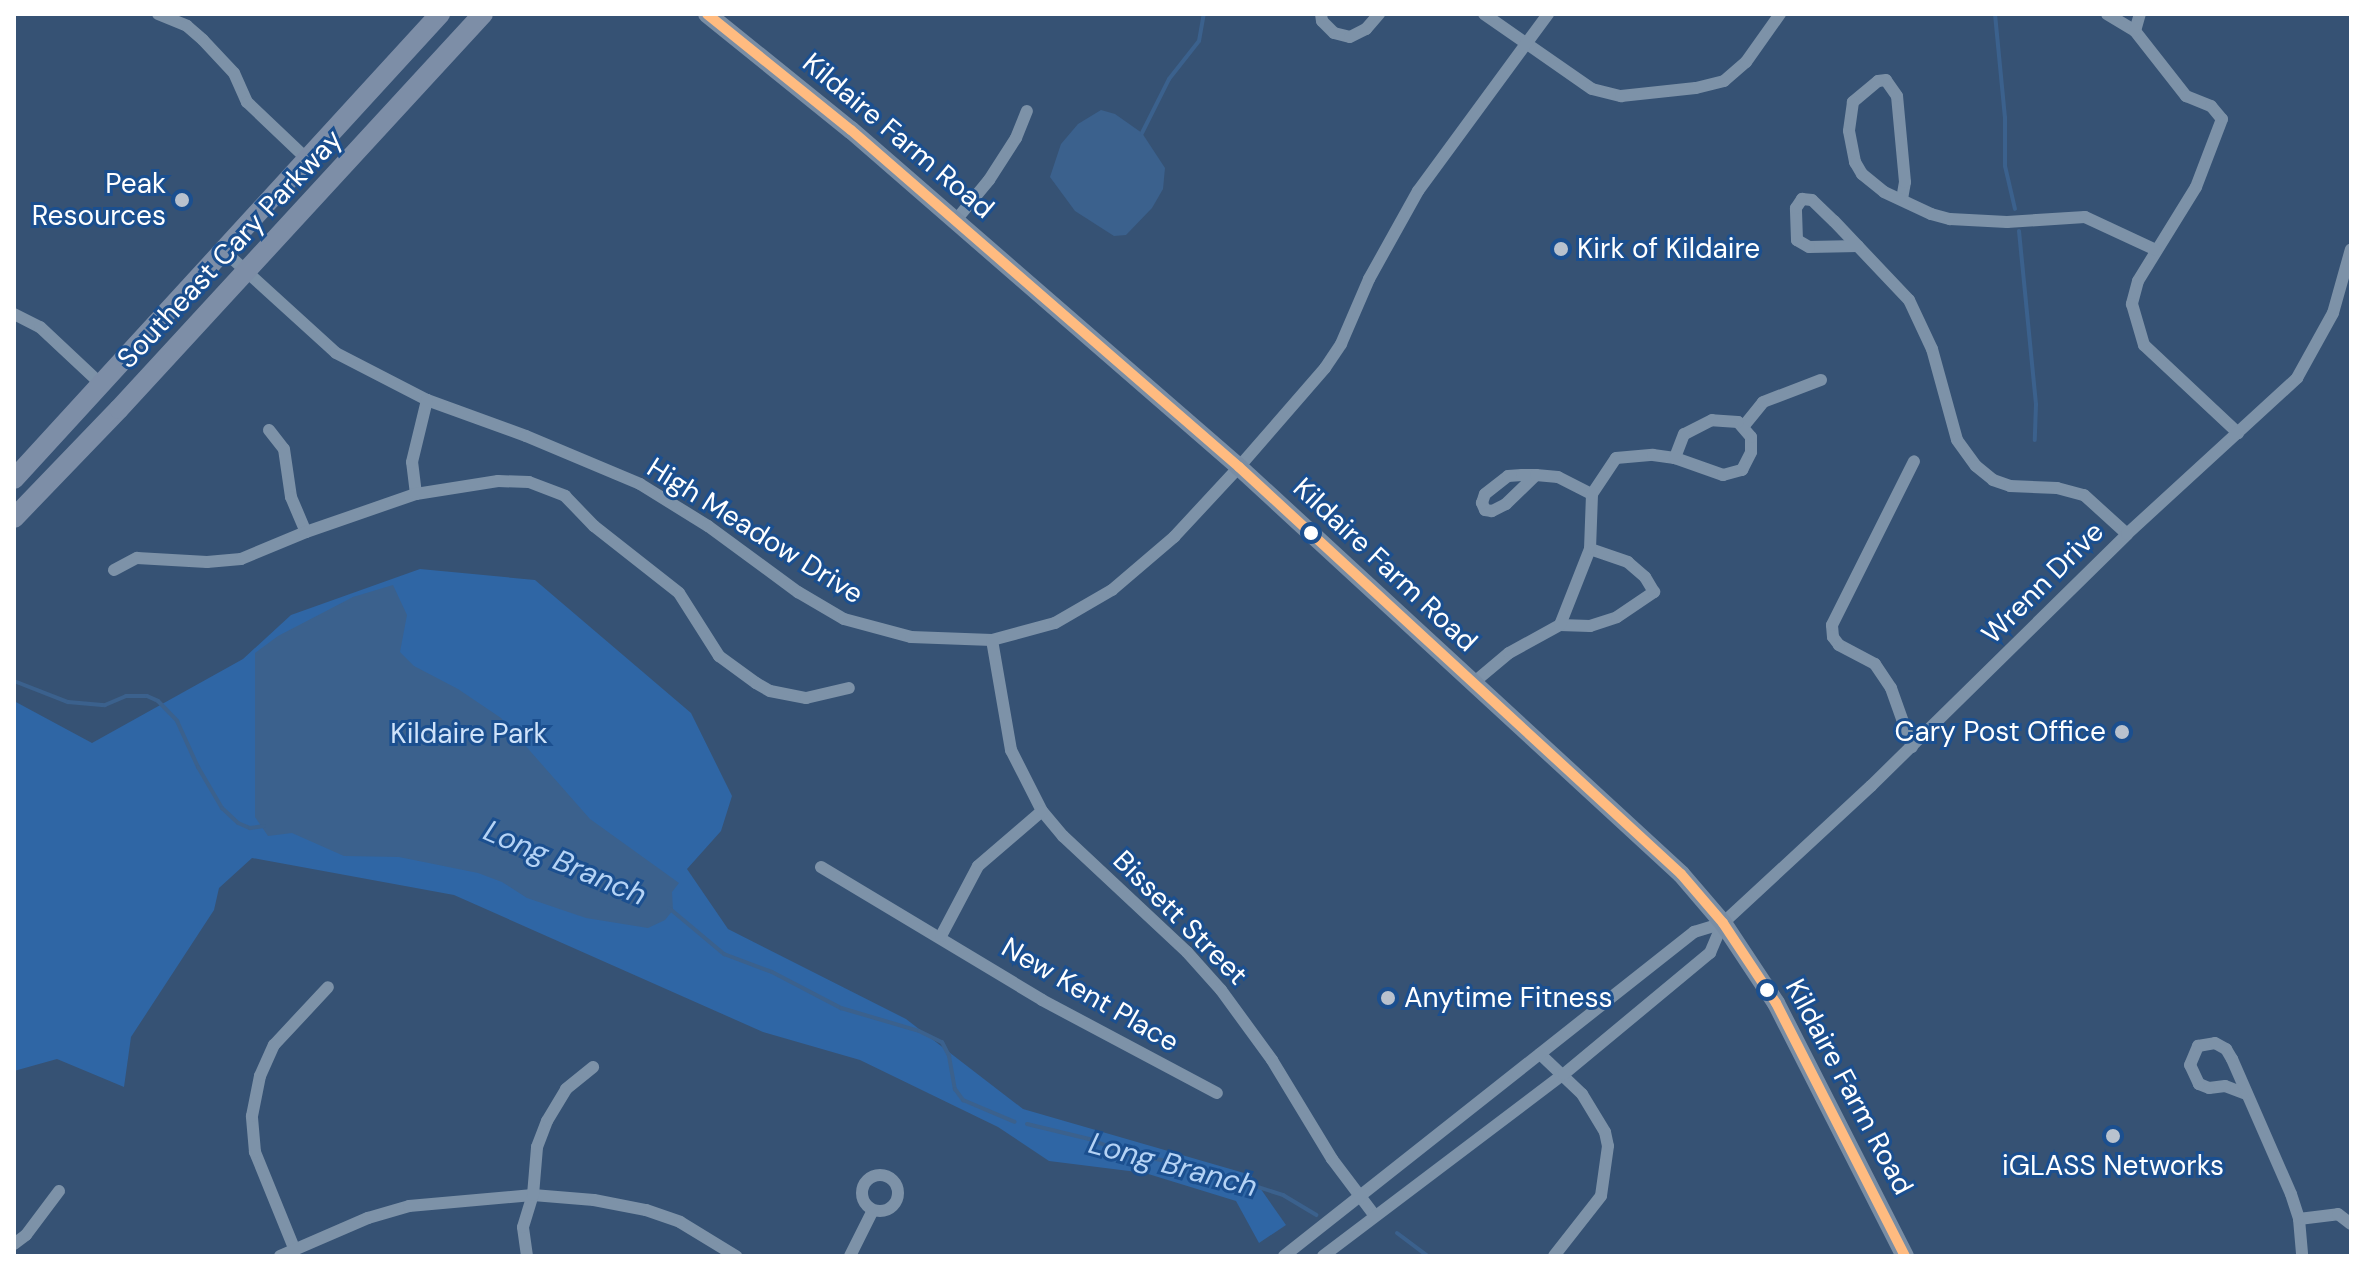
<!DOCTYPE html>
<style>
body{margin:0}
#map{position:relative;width:2365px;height:1270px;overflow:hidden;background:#365274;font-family:"DM Sans",sans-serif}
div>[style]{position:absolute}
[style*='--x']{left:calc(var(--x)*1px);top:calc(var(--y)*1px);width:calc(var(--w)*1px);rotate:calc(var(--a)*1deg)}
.green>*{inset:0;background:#2f66a5}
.water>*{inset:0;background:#3b618d}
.stream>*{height:4px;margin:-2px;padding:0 2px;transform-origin:2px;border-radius:2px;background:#3b618d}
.minor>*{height:12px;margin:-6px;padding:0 6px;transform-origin:6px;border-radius:6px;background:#7d92a8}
.minor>.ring{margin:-6px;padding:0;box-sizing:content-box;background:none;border:12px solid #7d92a8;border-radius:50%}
.secondary>*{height:18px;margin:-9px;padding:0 9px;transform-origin:9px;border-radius:9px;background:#798da4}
.primary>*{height:20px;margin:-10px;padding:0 10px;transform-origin:10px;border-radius:10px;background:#7d8ea7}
.bus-1>*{height:10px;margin:-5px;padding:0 5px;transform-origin:5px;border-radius:5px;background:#ffbb80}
.dots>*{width:22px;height:22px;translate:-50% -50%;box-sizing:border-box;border:4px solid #1b4f8f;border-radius:50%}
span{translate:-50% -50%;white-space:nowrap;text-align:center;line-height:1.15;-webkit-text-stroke:6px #1b4f8f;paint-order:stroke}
.street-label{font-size:28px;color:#fff}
.poi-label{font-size:28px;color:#fff}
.right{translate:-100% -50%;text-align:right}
.left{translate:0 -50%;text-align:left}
.park-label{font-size:28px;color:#cfe3fa}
.water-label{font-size:30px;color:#b5d3f5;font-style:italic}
.frame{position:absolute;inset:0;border:16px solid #fff;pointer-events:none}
</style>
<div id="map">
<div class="green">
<i style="clip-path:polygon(420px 569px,535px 580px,691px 713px,732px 796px,721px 831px,687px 869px,728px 929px,906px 1019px,1023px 1109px,1251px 1175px,1286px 1225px,1259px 1243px,1236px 1201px,1145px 1173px,1049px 1161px,998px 1127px,860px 1060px,763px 1032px,454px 895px,252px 858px,219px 888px,214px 910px,131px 1037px,124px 1087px,57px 1059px,14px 1071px,14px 701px,92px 743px,243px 659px,291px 615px)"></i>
</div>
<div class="water">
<i style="clip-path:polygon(1101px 110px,1115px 114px,1142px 133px,1165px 168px,1163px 189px,1152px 208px,1126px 235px,1114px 236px,1075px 211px,1050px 177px,1061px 144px,1078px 124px)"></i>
<i style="clip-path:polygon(393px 585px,407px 615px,400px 652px,414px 666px,458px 689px,501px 718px,590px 819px,679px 883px,672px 892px,673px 910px,665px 920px,648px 928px,586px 918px,527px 898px,502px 882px,478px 873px,399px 857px,344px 856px,292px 833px,268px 836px,255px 817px,255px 653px,278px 636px,353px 597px)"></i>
</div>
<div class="stream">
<i style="--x:1995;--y:14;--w:103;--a:84.5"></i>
<i style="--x:2005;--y:117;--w:49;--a:90"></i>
<i style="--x:2005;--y:166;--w:44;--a:76.9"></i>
<i style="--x:1142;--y:133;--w:60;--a:-63.4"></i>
<i style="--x:1169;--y:79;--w:48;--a:-51.7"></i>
<i style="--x:1199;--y:41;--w:27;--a:-80"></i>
<i style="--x:2019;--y:231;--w:174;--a:84.4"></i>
<i style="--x:2036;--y:404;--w:36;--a:92"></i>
<i style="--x:14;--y:681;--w:58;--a:21.3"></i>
<i style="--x:68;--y:702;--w:37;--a:5"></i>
<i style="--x:105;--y:705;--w:23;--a:-23"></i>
<i style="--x:126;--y:696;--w:21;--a:0"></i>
<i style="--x:147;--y:696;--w:12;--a:24"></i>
<i style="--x:158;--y:701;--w:28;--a:46"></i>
<i style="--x:177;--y:721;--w:51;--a:65.5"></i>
<i style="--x:198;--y:767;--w:48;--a:59.7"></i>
<i style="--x:222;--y:808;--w:22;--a:43"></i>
<i style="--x:238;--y:823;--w:13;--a:23"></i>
<i style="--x:250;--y:828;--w:14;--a:-8"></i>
<i style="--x:669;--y:908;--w:72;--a:39.9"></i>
<i style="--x:724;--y:954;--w:51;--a:20.6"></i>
<i style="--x:772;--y:972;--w:78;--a:27.6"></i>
<i style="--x:841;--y:1008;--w:81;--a:16.4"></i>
<i style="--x:919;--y:1031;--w:25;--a:26"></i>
<i style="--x:942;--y:1042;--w:16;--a:63"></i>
<i style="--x:949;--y:1056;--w:34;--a:80"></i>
<i style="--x:955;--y:1089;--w:14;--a:54"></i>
<i style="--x:963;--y:1100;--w:56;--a:22.9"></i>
<i style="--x:1027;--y:1124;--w:64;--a:13.6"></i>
<i style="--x:1089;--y:1139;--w:43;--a:20.6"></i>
<i style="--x:1129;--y:1154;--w:65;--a:10.6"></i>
<i style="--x:1193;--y:1166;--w:95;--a:17.9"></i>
<i style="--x:1283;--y:1195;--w:39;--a:31"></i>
<i style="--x:1397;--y:1233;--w:39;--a:37"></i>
</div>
<div class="minor">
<i style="--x:158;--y:14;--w:31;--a:22"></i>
<i style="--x:187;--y:26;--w:21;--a:41"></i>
<i style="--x:203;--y:40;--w:45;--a:46.8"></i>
<i style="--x:234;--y:73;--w:32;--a:66"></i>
<i style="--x:247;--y:102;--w:84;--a:43.6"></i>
<i style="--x:1321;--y:14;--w:7;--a:82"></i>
<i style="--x:1322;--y:21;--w:17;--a:45"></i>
<i style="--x:1334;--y:33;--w:16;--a:14"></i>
<i style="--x:1350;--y:37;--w:18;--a:-27"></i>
<i style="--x:1366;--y:29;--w:20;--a:-49"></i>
<i style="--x:1484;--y:14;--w:131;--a:34.8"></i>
<i style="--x:1592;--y:89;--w:30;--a:14"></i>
<i style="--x:1621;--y:96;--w:75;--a:-6.1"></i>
<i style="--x:1696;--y:88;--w:29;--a:-14"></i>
<i style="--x:1724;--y:81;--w:29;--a:-41"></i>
<i style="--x:1746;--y:62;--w:59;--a:-54.7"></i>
<i style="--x:2107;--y:14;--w:33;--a:31"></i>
<i style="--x:2135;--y:31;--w:83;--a:51.9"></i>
<i style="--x:2186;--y:96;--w:27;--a:22"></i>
<i style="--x:2211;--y:106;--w:17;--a:50"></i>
<i style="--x:2222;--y:119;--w:73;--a:110.9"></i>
<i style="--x:2196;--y:187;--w:110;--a:121.7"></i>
<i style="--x:2138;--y:281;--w:24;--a:105"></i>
<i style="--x:2132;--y:304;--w:43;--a:73.7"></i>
<i style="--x:2144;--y:345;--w:129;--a:43.1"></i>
<i style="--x:2135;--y:31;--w:18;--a:-74"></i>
<i style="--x:1902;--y:199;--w:17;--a:-80"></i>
<i style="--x:1905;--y:182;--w:86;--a:-95.3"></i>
<i style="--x:1897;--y:96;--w:19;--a:-125"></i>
<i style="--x:1886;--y:80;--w:8;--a:173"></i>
<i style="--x:1878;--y:81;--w:33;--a:140"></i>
<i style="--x:1853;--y:102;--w:29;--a:98"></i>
<i style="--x:1849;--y:131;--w:32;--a:79"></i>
<i style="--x:1855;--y:162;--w:14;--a:60"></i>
<i style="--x:1862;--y:174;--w:28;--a:39"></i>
<i style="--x:1884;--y:192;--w:52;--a:25.1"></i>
<i style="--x:1931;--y:214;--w:20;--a:15"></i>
<i style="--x:1950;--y:219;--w:57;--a:3"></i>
<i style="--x:2007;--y:222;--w:78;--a:-3.7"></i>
<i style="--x:2085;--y:217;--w:78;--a:24.9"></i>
<i style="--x:956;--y:220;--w:52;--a:-50.5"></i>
<i style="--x:989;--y:180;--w:50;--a:-57.3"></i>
<i style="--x:1016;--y:138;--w:29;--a:-68"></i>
<i style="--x:1858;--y:246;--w:49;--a:178.8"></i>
<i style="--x:1809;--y:247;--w:14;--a:-150"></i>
<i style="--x:1797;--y:240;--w:32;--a:-92"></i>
<i style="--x:1796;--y:208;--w:11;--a:-56"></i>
<i style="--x:1802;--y:199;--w:10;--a:6"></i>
<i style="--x:1812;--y:200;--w:30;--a:44"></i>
<i style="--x:1834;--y:221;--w:109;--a:46.5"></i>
<i style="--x:1909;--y:300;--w:54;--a:64.9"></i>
<i style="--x:1932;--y:349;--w:94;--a:74.6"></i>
<i style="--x:1957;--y:440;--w:32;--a:54"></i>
<i style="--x:1976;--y:466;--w:22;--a:39"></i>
<i style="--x:1993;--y:480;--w:18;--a:19"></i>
<i style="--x:2010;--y:486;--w:47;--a:2.4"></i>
<i style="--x:2057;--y:488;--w:28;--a:15"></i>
<i style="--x:2084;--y:495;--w:58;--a:42.2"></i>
<i style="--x:224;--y:251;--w:151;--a:42.3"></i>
<i style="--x:336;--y:353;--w:102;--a:27.3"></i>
<i style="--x:427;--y:400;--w:105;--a:20"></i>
<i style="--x:526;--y:436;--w:124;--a:22.8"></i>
<i style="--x:640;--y:484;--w:80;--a:31.7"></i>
<i style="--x:708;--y:526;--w:112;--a:36.3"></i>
<i style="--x:798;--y:592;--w:53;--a:30.4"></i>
<i style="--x:844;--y:619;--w:69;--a:15"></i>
<i style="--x:911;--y:637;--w:81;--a:2.1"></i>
<i style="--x:992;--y:640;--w:65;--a:-15.1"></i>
<i style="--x:1055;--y:623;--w:66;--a:-30.1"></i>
<i style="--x:1112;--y:590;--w:82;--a:-40.5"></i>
<i style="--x:1174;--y:537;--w:96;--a:-47.1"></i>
<i style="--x:1239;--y:467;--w:131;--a:-49"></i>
<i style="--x:1325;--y:368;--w:29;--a:-56"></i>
<i style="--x:1341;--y:344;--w:71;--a:-66.7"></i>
<i style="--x:1369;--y:279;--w:101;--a:-60.9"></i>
<i style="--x:1418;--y:191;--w:220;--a:-53.7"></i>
<i style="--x:14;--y:314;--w:29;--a:27"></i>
<i style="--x:40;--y:327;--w:85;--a:43.1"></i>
<i style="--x:1743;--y:427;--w:32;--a:-51"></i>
<i style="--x:1763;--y:402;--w:62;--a:-20.8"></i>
<i style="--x:269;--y:430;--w:24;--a:52"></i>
<i style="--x:284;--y:449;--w:49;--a:81.7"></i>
<i style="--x:291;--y:497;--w:38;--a:67"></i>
<i style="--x:1536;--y:475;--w:42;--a:136"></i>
<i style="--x:1506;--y:504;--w:16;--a:153"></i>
<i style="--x:1492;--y:511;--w:7;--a:-172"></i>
<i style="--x:1485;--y:510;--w:8;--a:-113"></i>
<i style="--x:1482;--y:503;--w:9;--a:-72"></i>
<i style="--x:1485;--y:494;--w:29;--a:-38"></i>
<i style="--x:1508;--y:476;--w:14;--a:-4"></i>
<i style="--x:1522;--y:475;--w:14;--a:0"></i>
<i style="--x:1536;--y:475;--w:22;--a:5"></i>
<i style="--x:1558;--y:477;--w:38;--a:27"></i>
<i style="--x:416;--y:494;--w:32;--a:-97"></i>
<i style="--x:412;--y:462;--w:64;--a:-76.4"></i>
<i style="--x:114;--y:570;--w:26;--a:-28"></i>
<i style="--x:137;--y:558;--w:70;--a:3.3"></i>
<i style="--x:207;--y:562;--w:34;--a:-5"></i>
<i style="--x:241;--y:559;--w:70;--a:-22.6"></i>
<i style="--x:306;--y:532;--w:116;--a:-19.1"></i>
<i style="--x:416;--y:494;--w:83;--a:-9"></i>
<i style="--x:498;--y:481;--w:31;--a:2"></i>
<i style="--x:529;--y:482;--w:39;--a:21"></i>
<i style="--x:565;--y:496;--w:42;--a:46"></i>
<i style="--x:594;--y:526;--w:108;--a:38.2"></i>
<i style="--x:679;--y:593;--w:75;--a:57.6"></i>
<i style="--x:719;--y:656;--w:46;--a:36.1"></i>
<i style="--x:756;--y:683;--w:16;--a:30"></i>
<i style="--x:770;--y:691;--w:37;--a:11"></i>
<i style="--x:806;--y:698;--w:44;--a:-13.1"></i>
<i style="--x:1560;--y:625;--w:30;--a:2"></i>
<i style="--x:1590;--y:626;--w:28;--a:-18"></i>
<i style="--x:1617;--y:617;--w:45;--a:-34"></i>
<i style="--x:1654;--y:592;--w:17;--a:-121"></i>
<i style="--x:1645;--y:577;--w:23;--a:-139"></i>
<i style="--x:1628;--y:562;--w:40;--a:-161.1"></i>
<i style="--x:992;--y:640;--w:112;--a:80.2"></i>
<i style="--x:1011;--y:750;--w:68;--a:63.1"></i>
<i style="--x:1042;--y:811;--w:33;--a:50"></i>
<i style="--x:1063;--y:836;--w:170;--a:43.1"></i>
<i style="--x:1187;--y:952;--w:51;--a:48.2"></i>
<i style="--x:1221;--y:990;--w:87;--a:53.9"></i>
<i style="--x:1272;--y:1060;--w:116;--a:58.8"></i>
<i style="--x:1332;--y:1159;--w:71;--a:53"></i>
<i style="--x:1472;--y:684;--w:48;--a:-40"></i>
<i style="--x:1509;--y:653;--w:58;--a:-28.8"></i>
<i style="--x:1560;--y:625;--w:82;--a:-68.5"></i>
<i style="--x:1590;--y:549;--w:55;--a:-87.9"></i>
<i style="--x:1592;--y:494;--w:43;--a:-56.3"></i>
<i style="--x:1616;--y:458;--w:37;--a:-5"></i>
<i style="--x:1653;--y:455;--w:22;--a:8"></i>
<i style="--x:1675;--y:458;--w:51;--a:19.5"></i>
<i style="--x:1723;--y:475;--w:20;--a:-15"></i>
<i style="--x:1742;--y:470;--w:20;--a:-63"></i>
<i style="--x:1751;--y:452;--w:15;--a:-90"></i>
<i style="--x:1751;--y:437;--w:20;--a:-131"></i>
<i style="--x:1738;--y:422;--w:26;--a:-176"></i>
<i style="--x:1712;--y:420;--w:31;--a:153"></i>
<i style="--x:1684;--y:434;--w:26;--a:111"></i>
<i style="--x:1912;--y:747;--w:63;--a:-109.6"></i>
<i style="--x:1891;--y:688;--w:29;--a:-124"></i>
<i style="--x:1875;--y:664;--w:41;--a:-152.2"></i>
<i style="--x:1839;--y:645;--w:10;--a:-127"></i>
<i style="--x:1833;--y:637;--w:12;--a:-95"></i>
<i style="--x:1832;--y:625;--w:183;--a:-63.4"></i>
<i style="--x:821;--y:867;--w:258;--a:31"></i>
<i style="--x:1042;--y:1000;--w:198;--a:28"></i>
<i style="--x:941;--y:936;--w:79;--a:-62.1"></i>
<i style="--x:978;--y:866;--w:84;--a:-40.7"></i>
<i style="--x:1540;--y:1054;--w:58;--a:43.6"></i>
<i style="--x:1582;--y:1094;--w:44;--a:58.8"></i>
<i style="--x:1605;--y:1132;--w:14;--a:78"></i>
<i style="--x:1608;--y:1146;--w:50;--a:98"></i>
<i style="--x:1601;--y:1196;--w:76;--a:128.1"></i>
<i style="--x:2246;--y:1094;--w:22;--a:-159"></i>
<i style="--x:2225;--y:1086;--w:16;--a:173"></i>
<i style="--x:2209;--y:1088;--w:11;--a:-158"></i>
<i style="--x:2199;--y:1084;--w:21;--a:-115"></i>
<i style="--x:2190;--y:1065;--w:21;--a:-67"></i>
<i style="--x:2198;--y:1046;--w:17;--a:-10"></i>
<i style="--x:2215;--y:1043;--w:13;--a:29"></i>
<i style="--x:2226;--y:1049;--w:12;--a:59"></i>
<i style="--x:2232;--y:1059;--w:147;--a:66.4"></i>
<i style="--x:2291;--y:1194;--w:26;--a:72"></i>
<i style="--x:2299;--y:1219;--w:37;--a:85"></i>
<i class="ring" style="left:862px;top:1175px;width:24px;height:24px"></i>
<i style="--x:2299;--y:1219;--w:39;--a:-7"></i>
<i style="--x:2338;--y:1214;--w:16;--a:38"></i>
<i style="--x:14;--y:1244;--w:15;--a:-37"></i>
<i style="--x:26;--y:1235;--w:55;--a:-53.1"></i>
<i style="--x:294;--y:1248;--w:104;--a:-112.1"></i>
<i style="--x:255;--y:1152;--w:36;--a:-95"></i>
<i style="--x:252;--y:1116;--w:41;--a:-78.7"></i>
<i style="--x:260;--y:1076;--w:34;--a:-66"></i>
<i style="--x:274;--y:1045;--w:79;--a:-47"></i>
<i style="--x:280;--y:1256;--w:96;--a:-23.4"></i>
<i style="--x:368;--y:1218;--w:43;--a:-16.3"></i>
<i style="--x:409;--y:1206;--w:124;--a:-5.1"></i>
<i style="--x:533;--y:1195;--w:61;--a:4.7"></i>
<i style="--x:594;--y:1200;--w:53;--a:10.9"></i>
<i style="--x:646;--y:1210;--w:36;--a:19"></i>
<i style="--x:680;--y:1222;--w:66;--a:31.3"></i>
<i style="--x:527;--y:1256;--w:29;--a:-98"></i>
<i style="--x:523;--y:1227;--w:34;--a:-73"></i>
<i style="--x:533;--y:1195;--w:48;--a:-85.2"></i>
<i style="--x:537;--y:1147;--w:28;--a:-69"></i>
<i style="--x:547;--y:1121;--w:37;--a:-59"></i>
<i style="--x:566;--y:1089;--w:35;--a:-39"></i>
<i style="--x:850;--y:1256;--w:51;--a:-63.4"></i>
<i style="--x:1284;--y:1256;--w:523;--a:-38.32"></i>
<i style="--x:1694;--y:932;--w:30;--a:-17"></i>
<i style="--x:1723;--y:923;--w:202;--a:-42.8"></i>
<i style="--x:1871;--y:786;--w:359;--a:-44.5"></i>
<i style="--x:2127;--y:534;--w:231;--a:-42.5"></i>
<i style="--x:2297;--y:378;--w:74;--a:-61"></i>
<i style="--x:2333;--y:313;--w:66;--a:-74.3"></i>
<i style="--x:1323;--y:1256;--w:302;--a:-37.1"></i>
<i style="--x:1564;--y:1074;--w:190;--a:-39.7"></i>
<i style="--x:1710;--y:953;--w:33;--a:-67"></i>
</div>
<div class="secondary">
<i style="--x:707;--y:14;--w:185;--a:38.9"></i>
<i style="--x:851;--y:130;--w:514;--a:40.98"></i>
<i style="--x:1239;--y:467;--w:601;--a:42.64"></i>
<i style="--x:1681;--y:874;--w:65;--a:49.4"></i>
<i style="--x:1723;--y:923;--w:96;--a:56.5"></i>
<i style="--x:1776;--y:1003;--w:284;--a:63"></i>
</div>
<div class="primary">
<i style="--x:14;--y:479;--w:631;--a:-47.51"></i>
<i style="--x:14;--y:518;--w:151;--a:-46.1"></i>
<i style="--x:119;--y:409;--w:537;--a:-47.34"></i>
</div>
<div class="bus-1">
<i style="--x:707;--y:14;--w:185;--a:38.9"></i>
<i style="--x:851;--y:130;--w:514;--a:40.98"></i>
<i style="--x:1239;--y:467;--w:601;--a:42.64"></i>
<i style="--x:1681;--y:874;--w:65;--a:49.4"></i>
<i style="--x:1723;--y:923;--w:96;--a:56.5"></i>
<i style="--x:1776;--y:1003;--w:284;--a:63"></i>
</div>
<div class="dots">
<i style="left:182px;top:200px;background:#b9c2ce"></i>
<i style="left:1561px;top:249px;background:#b9c2ce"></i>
<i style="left:1311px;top:533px;background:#fff"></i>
<i style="left:2122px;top:732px;background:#b9c2ce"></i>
<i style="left:1767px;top:990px;background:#fff"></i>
<i style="left:1388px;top:998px;background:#b9c2ce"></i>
<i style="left:2113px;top:1136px;background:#b9c2ce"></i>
</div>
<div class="street-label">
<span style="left:898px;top:136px;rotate:40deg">Kildaire Farm Road</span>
<span style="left:230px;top:249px;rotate:-47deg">Southeast Cary Parkway</span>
<span style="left:755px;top:531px;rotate:32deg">High Meadow Drive</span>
<span style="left:1385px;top:565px;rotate:43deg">Kildaire Farm Road</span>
<span style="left:2043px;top:583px;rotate:-45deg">Wrenn Drive</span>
<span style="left:1180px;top:918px;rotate:45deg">Bissett Street</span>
<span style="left:1090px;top:995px;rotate:30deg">New Kent Place</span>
<span style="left:1849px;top:1087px;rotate:62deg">Kildaire Farm Road</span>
</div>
<div class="poi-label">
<span class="right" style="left:166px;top:200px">Peak<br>Resources</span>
<span class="left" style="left:1577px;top:249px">Kirk of Kildaire</span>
<span class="right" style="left:2106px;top:732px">Cary Post Office</span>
<span class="left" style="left:1404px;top:998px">Anytime Fitness</span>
<span style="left:2113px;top:1166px">iGLASS Networks</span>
</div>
<div class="park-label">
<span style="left:469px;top:734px">Kildaire Park</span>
</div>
<div class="water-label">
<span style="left:565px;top:863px;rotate:23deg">Long Branch</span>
<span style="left:1173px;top:1165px;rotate:15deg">Long Branch</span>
</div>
<div class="frame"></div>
</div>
